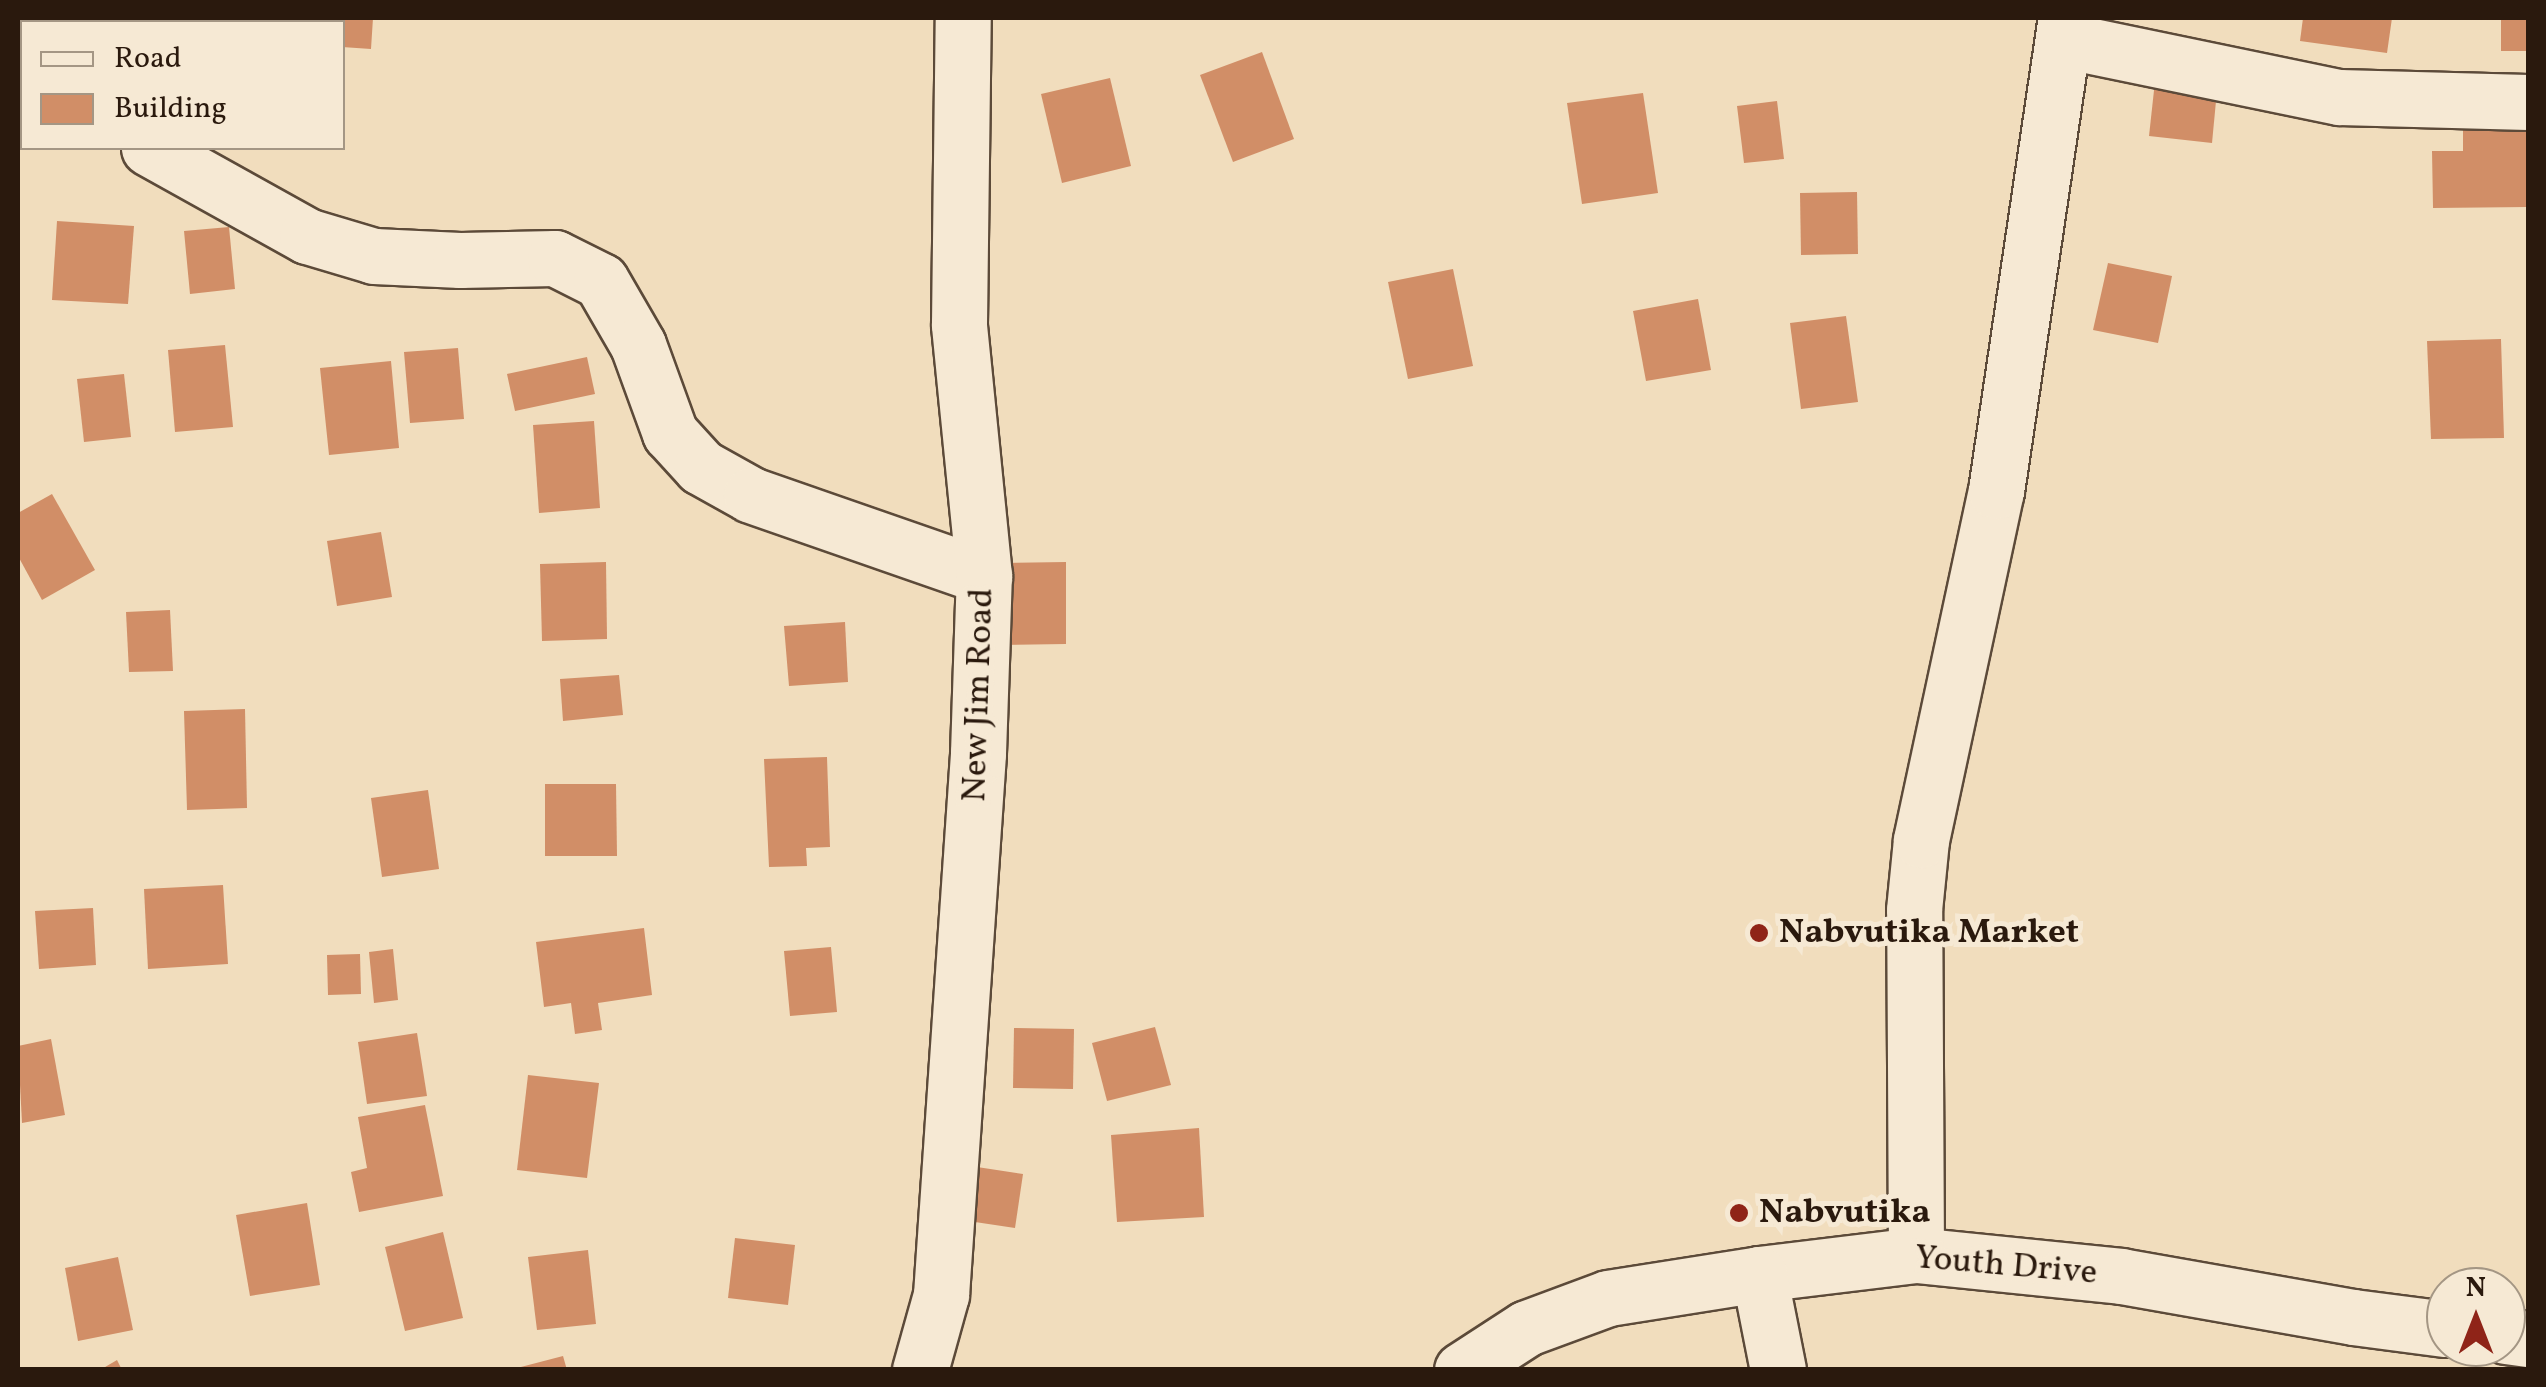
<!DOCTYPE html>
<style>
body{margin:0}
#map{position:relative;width:2546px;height:1387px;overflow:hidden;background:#f1ddbd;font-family:Vollkorn,serif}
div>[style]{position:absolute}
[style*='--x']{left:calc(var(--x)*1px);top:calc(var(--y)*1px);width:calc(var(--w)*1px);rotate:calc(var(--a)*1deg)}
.building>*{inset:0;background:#d18e67}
.roads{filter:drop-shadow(2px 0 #5c4a39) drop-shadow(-2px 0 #5c4a39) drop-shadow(0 2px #5c4a39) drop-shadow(0 -2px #5c4a39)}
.street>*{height:55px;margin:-27.5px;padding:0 27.5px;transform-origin:27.5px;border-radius:27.5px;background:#f6e9d4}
.secondary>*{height:55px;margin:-27.5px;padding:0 27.5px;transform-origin:27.5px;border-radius:27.5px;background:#f6e9d4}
.dots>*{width:28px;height:28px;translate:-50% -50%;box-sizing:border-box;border:5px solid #f6e9d4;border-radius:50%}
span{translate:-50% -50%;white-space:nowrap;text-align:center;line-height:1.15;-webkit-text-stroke:10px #f6e9d4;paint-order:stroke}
.street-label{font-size:35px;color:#2a190d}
.poi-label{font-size:35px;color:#2a190d;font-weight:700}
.left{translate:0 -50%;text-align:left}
.frame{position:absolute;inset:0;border:20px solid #2a190d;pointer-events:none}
.legend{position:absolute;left:20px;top:20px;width:325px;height:130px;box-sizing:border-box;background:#f6e9d4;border:2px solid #a49684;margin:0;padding:12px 18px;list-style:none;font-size:30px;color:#2a190d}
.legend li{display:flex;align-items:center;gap:20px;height:50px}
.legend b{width:50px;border:2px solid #a49684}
.north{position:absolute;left:2426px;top:1267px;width:100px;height:100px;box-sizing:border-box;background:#f6e9d4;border:2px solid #a49684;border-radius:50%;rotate:0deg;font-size:28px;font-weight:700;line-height:40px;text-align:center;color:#2a190d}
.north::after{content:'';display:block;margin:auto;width:35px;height:45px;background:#8f2418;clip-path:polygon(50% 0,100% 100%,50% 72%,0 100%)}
</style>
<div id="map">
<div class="building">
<i style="clip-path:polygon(315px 18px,373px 18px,371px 49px,342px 47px,342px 22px,315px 22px)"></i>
<i style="clip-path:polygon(2303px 18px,2392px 18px,2387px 53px,2300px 41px)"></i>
<i style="clip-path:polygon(2501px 18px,2528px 18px,2528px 51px,2501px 51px)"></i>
<i style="clip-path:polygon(1262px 52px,1294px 139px,1233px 162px,1200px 75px)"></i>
<i style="clip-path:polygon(2156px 72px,2218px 80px,2212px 143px,2149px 136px)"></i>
<i style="clip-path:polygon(1110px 78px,1131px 166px,1062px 183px,1041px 94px)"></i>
<i style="clip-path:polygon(1643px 93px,1658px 193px,1582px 204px,1567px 103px)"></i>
<i style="clip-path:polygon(1777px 101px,1784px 159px,1744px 163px,1737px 106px)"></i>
<i style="clip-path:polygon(2528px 111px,2528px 207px,2433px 208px,2432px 151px,2463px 151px,2463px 112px)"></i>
<i style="clip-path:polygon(1857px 192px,1858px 254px,1801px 255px,1800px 193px)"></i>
<i style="clip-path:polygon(57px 221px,134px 226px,128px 304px,52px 300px)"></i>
<i style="clip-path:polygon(229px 227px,235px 289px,190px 294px,184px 231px)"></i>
<i style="clip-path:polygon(2108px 263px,2172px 276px,2158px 343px,2093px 330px)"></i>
<i style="clip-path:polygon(1453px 269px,1473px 366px,1408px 379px,1388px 282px)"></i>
<i style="clip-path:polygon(1698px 299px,1711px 370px,1646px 381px,1633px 311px)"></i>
<i style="clip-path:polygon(1846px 316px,1858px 402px,1801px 409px,1790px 323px)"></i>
<i style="clip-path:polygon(2501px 339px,2504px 438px,2431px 439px,2427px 341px)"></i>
<i style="clip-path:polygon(225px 345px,233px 427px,175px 432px,168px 350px)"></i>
<i style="clip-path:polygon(458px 348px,464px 419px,410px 423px,404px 352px)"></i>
<i style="clip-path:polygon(587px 357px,595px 394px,515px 411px,507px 374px)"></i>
<i style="clip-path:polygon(391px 361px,399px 448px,329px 455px,320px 368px)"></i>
<i style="clip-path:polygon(124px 374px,131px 437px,84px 442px,77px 379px)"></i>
<i style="clip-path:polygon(594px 421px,600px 508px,539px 513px,533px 425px)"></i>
<i style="clip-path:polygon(52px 494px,95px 570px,42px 600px,18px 556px,18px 513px)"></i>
<i style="clip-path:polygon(381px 532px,392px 597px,337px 606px,327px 541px)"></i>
<i style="clip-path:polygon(606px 562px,607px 639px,542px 641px,540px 564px)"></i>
<i style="clip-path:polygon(1066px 562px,1066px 644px,996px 645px,995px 563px)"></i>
<i style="clip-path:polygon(170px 610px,173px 671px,129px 672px,126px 612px)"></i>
<i style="clip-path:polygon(845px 622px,848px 682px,789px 686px,784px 626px)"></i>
<i style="clip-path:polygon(619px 675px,623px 715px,563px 721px,560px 679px)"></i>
<i style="clip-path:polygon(245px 709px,247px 808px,187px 810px,184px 711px)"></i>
<i style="clip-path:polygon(827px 757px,830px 847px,806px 848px,807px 866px,769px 867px,764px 759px)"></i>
<i style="clip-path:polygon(545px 784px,616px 784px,617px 856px,545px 856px)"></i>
<i style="clip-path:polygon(428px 790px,439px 869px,382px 877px,371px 798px)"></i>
<i style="clip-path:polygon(223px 885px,228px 964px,148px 969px,144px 889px)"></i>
<i style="clip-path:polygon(93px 908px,96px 965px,39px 969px,35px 911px)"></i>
<i style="clip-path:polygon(644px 928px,652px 995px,598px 1003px,602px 1030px,575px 1034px,571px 1003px,544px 1007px,536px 942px)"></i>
<i style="clip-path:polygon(831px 947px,837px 1012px,790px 1016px,784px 951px)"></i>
<i style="clip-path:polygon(393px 949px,398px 1000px,374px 1003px,369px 952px)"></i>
<i style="clip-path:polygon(360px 954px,361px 994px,328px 995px,327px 955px)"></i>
<i style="clip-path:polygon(1155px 1027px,1171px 1085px,1107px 1101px,1092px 1043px)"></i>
<i style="clip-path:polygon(1014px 1028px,1074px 1029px,1073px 1089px,1013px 1088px)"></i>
<i style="clip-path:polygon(417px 1033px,427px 1096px,367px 1104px,358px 1042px)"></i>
<i style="clip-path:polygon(51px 1039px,65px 1115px,22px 1123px,18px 1046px)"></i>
<i style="clip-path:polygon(528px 1075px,599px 1083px,587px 1178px,517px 1170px)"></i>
<i style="clip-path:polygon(425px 1105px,443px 1196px,359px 1212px,351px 1172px,367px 1168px,358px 1117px)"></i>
<i style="clip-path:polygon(1199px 1128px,1204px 1217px,1117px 1222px,1111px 1135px)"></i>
<i style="clip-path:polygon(964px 1165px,1023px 1174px,1015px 1228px,955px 1219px)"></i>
<i style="clip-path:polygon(307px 1203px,320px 1285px,250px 1296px,236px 1215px)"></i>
<i style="clip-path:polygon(443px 1232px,463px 1318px,405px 1331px,385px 1247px)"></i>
<i style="clip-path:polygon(735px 1238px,795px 1245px,788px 1305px,728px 1298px)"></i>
<i style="clip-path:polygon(588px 1250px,596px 1324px,537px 1330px,528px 1257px)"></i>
<i style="clip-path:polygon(118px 1257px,133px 1330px,78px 1341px,65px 1268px)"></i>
<i style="clip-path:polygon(563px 1356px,567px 1370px,517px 1370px,517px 1368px)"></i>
<i style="clip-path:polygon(117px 1360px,122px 1370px,100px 1370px)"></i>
</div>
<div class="roads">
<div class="street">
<i style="--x:25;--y:18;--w:4;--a:76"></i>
<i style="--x:2063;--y:40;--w:282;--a:11.7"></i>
<i style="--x:2339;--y:97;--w:189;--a:1.5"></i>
<i style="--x:18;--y:82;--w:4;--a:14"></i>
<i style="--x:149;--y:148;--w:181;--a:29.1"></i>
<i style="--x:307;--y:236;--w:70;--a:16.6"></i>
<i style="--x:374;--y:256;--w:86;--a:2.7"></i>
<i style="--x:460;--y:260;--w:95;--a:-1.2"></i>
<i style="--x:555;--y:258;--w:51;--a:26.6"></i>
<i style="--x:601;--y:281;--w:74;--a:60"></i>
<i style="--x:638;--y:345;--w:94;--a:70"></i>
<i style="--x:670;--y:433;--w:46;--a:47.6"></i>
<i style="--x:701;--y:467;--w:57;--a:29.2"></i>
<i style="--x:751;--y:495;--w:247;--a:19.2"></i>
<i style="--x:1916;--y:1255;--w:345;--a:-90.3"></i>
<i style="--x:1914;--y:910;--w:70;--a:-84.3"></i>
<i style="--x:1921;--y:840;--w:357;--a:-77.9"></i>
<i style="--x:1996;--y:491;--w:478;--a:-81.6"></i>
<i style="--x:1759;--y:1274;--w:158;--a:-6.9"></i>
<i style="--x:1916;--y:1255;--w:206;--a:5.8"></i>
<i style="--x:2121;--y:1276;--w:236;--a:10"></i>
<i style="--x:2353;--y:1317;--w:94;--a:7.4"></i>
<i style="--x:2506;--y:1336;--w:22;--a:8"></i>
<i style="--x:920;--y:1370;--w:78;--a:-74.4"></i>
<i style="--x:941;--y:1295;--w:543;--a:-86.09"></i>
<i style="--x:978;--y:753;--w:177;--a:-88.1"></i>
<i style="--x:984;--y:576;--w:253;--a:-95.7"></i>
<i style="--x:959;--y:324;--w:306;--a:-89.3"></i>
</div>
<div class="secondary">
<i style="--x:1462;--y:1370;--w:77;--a:-32.9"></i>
<i style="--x:1527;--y:1328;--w:86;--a:-20.3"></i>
<i style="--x:1608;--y:1298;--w:153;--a:-9"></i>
<i style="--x:1759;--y:1274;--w:98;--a:78.8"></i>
</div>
</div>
<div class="dots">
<i style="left:1759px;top:933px;background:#8f2418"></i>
<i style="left:1739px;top:1213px;background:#8f2418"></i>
</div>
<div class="street-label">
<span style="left:979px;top:695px;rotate:-88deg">New Jim Road</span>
<span style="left:2006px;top:1266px;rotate:5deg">Youth Drive</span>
</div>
<div class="poi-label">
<span class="left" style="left:1779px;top:933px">Nabvutika Market</span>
<span class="left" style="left:1759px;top:1213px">Nabvutika</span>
</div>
<div class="frame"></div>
<ul class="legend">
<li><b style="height:12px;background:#f6e9d4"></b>Road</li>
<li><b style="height:28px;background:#d18e67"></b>Building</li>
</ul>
<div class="north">N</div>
</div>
